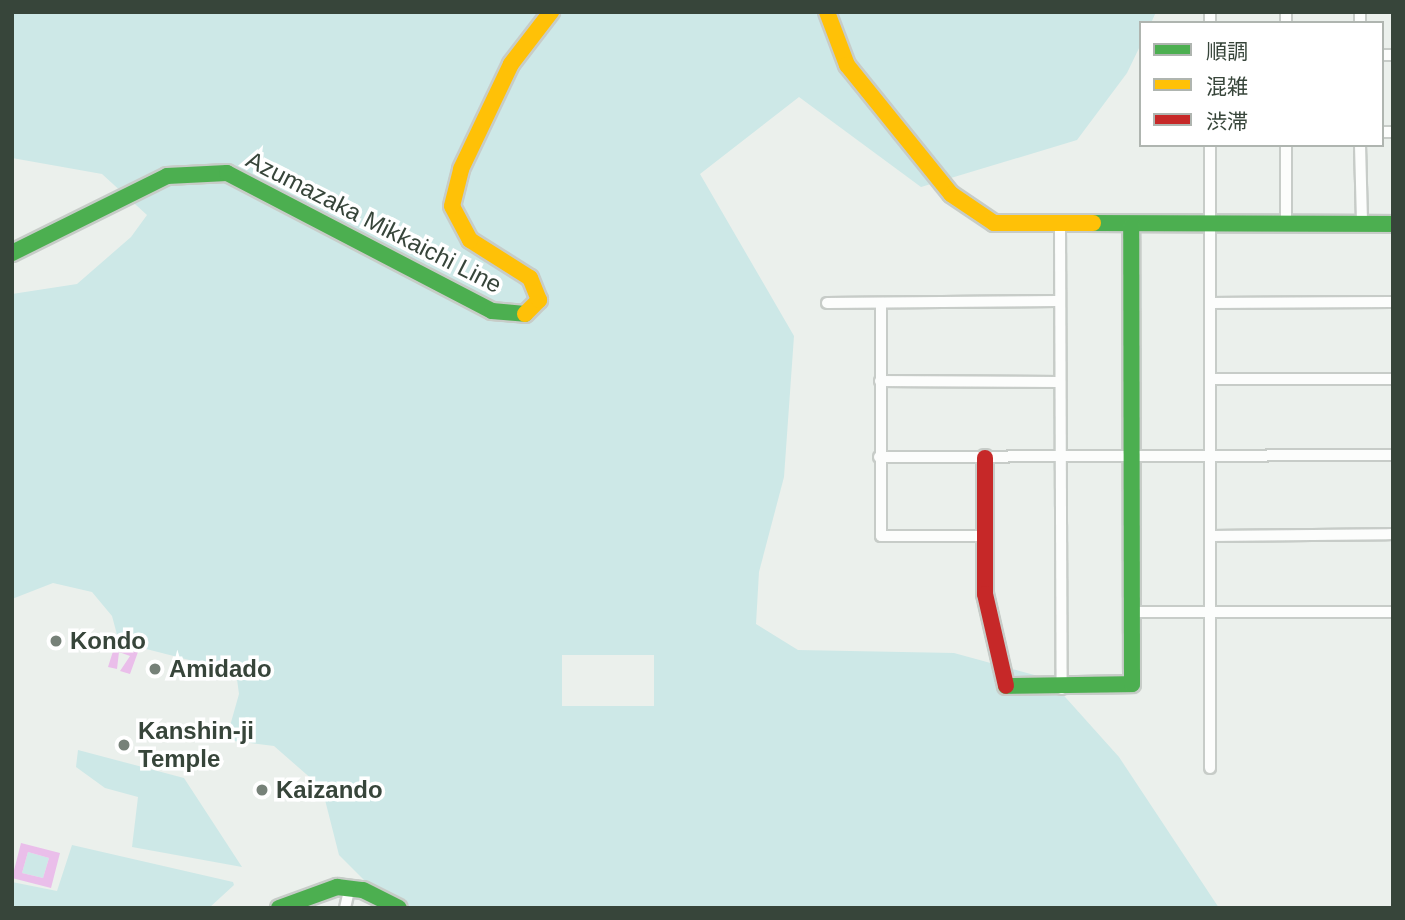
<!DOCTYPE html>
<meta charset="utf-8">
<style>
body{margin:0}
#map{position:relative;width:1405px;height:920px;overflow:hidden;background:#ebf0ec;font-family:Arial,"Noto Sans JP",sans-serif}
div>[style]{position:absolute}
[style*='--x']{left:calc(var(--x)*1px);top:calc(var(--y)*1px);width:calc(var(--w)*1px);rotate:calc(var(--a)*1deg)}
.green>*{inset:0;background:#cde8e7}
.water>*{inset:0;background:#eabeea}
.roads{filter:drop-shadow(2px 0 #c7ccc8) drop-shadow(-2px 0 #c7ccc8) drop-shadow(0 2px #c7ccc8) drop-shadow(0 -2px #c7ccc8)}
.street>*{height:10px;margin:-5px;padding:0 5px;transform-origin:5px;border-radius:5px;background:#fcfdfc}
.fast>*{height:16px;margin:-8px;padding:0 8px;transform-origin:8px;border-radius:8px;background:#4caf50}
.slow>*{height:16px;margin:-8px;padding:0 8px;transform-origin:8px;border-radius:8px;background:#ffc107}
.jam>*{height:16px;margin:-8px;padding:0 8px;transform-origin:8px;border-radius:8px;background:#c62828}
.dots>*{width:19px;height:19px;translate:-50% -50%;box-sizing:border-box;border:4px solid #fff;border-radius:50%}
span{translate:-50% -50%;white-space:nowrap;text-align:center;line-height:1.15;-webkit-text-stroke:7px #fff;paint-order:stroke}
.street-label{font-size:24px;color:#37453a}
.poi-label{font-size:24px;color:#37453a;font-weight:700}
.left{translate:0 -50%;text-align:left}
.frame{position:absolute;inset:0;border:14px solid #37453a;pointer-events:none}
.legend{position:absolute;left:1139px;top:21px;width:245px;height:126px;box-sizing:border-box;background:#fff;border:2px solid #afb5b0;margin:0;padding:9px 12px;list-style:none;font-size:21px;color:#37453a}
.legend li{display:flex;align-items:center;gap:14px;height:35px}
.legend b{width:35px;border:2px solid #afb5b0}
</style>
<div id="map">
<div class="green">
<i style="clip-path:polygon(evenodd,12px 12px,1156px 12px,1151px 23px,1141px 23px,1141px 44px,1127px 73px,1077px 140px,921px 187px,799px 97px,700px 174px,794px 336px,784px 477px,759px 572px,756px 624px,798px 650px,954px 653px,1049px 679px,1119px 757px,1219px 908px,413px 908px,368px 884px,339px 855px,322px 788px,274px 746px,226px 740px,239px 694px,236px 672px,119px 642px,112px 616px,92px 592px,53px 583px,12px 599px,12px 294px,77px 284px,131px 237px,147px 215px,102px 174px,12px 158px,12px 12px,562px 655px,654px 655px,654px 706px,562px 706px,562px 655px)"></i>
<i style="clip-path:polygon(78px 750px,184px 778px,242px 867px,132px 847px,138px 797px,105px 788px,76px 767px)"></i>
<i style="clip-path:polygon(72px 845px,233px 882px,234px 885px,209px 908px,12px 908px,12px 882px,57px 891px)"></i>
<i style="clip-path:polygon(28px 852px,49px 858px,43px 878px,22px 873px)"></i>
</div>
<div class="water">
<i style="clip-path:polygon(115px 645px,138px 652px,130px 674px,120px 671px,130px 656px,119px 652px,117px 669px,108px 667px)"></i>
<i style="clip-path:polygon(evenodd,21px 843px,60px 853px,51px 888px,12px 878px,21px 843px,28px 852px,49px 858px,43px 878px,22px 873px,28px 852px)"></i>
</div>
<div class="roads">
<div class="street">
<i style="--x:1210;--y:23;--w:11;--a:-90"></i>
<i style="--x:1286;--y:23;--w:11;--a:-90"></i>
<i style="--x:1360;--y:23;--w:11;--a:-90"></i>
<i style="--x:1382;--y:55;--w:11;--a:0"></i>
<i style="--x:1382;--y:132;--w:11;--a:0"></i>
<i style="--x:1210;--y:145;--w:623;--a:90"></i>
<i style="--x:1360;--y:145;--w:79;--a:88.5"></i>
<i style="--x:1286;--y:224;--w:79;--a:-90"></i>
<i style="--x:1060;--y:226;--w:463;--a:89.8"></i>
<i style="--x:827;--y:303;--w:230;--a:-0.5"></i>
<i style="--x:881;--y:303;--w:233;--a:90"></i>
<i style="--x:881;--y:536;--w:102;--a:0"></i>
<i style="--x:1210;--y:303;--w:183;--a:-0.3"></i>
<i style="--x:1210;--y:379;--w:183;--a:0"></i>
<i style="--x:880;--y:381;--w:179;--a:0.3"></i>
<i style="--x:879;--y:457;--w:514;--a:-0.22"></i>
<i style="--x:1211;--y:536;--w:182;--a:-0.6"></i>
<i style="--x:1134;--y:612;--w:259;--a:0"></i>
<i style="--x:345;--y:908;--w:22;--a:-77"></i>
</div>
<div class="fast">
<i style="--x:1093;--y:223;--w:300;--a:0.2"></i>
<i style="--x:12;--y:253;--w:173;--a:-26.4"></i>
<i style="--x:167;--y:176;--w:60;--a:-2.9"></i>
<i style="--x:227;--y:173;--w:299;--a:27.5"></i>
<i style="--x:492;--y:311;--w:33;--a:5"></i>
<i style="--x:1006;--y:686;--w:126;--a:-0.9"></i>
<i style="--x:1132;--y:684;--w:458;--a:-90.1"></i>
<i style="--x:279;--y:908;--w:62;--a:-19.9"></i>
<i style="--x:337;--y:887;--w:26;--a:7"></i>
<i style="--x:363;--y:890;--w:40;--a:26.6"></i>
</div>
<div class="slow">
<i style="--x:827;--y:12;--w:57;--a:69.3"></i>
<i style="--x:847;--y:65;--w:166;--a:51.1"></i>
<i style="--x:951;--y:194;--w:52;--a:34"></i>
<i style="--x:994;--y:223;--w:99;--a:0"></i>
<i style="--x:525;--y:314;--w:20;--a:-45"></i>
<i style="--x:539;--y:300;--w:24;--a:-112"></i>
<i style="--x:530;--y:278;--w:71;--a:-147.7"></i>
<i style="--x:470;--y:240;--w:38;--a:-118"></i>
<i style="--x:452;--y:206;--w:38;--a:-76"></i>
<i style="--x:461;--y:169;--w:116;--a:-64.5"></i>
<i style="--x:511;--y:64;--w:66;--a:-52.4"></i>
</div>
<div class="jam">
<i style="--x:985;--y:458;--w:136;--a:90"></i>
<i style="--x:985;--y:594;--w:94;--a:77.1"></i>
</div>
</div>
<div class="dots">
<i style="left:56px;top:641px;background:#768178"></i>
<i style="left:155px;top:669px;background:#768178"></i>
<i style="left:124px;top:745px;background:#768178"></i>
<i style="left:262px;top:790px;background:#768178"></i>
</div>
<div class="street-label">
<span style="left:374px;top:222px;rotate:27deg">Azumazaka Mikkaichi Line</span>
</div>
<div class="poi-label">
<span class="left" style="left:70px;top:641px">Kondo</span>
<span class="left" style="left:169px;top:669px">Amidado</span>
<span class="left" style="left:138px;top:745px">Kanshin-ji<br>Temple</span>
<span class="left" style="left:276px;top:790px">Kaizando</span>
</div>
<div class="frame"></div>
<ul class="legend">
<li><b style="height:9px;background:#4caf50"></b>順調</li>
<li><b style="height:9px;background:#ffc107"></b>混雑</li>
<li><b style="height:9px;background:#c62828"></b>渋滞</li>
</ul>
</div>
